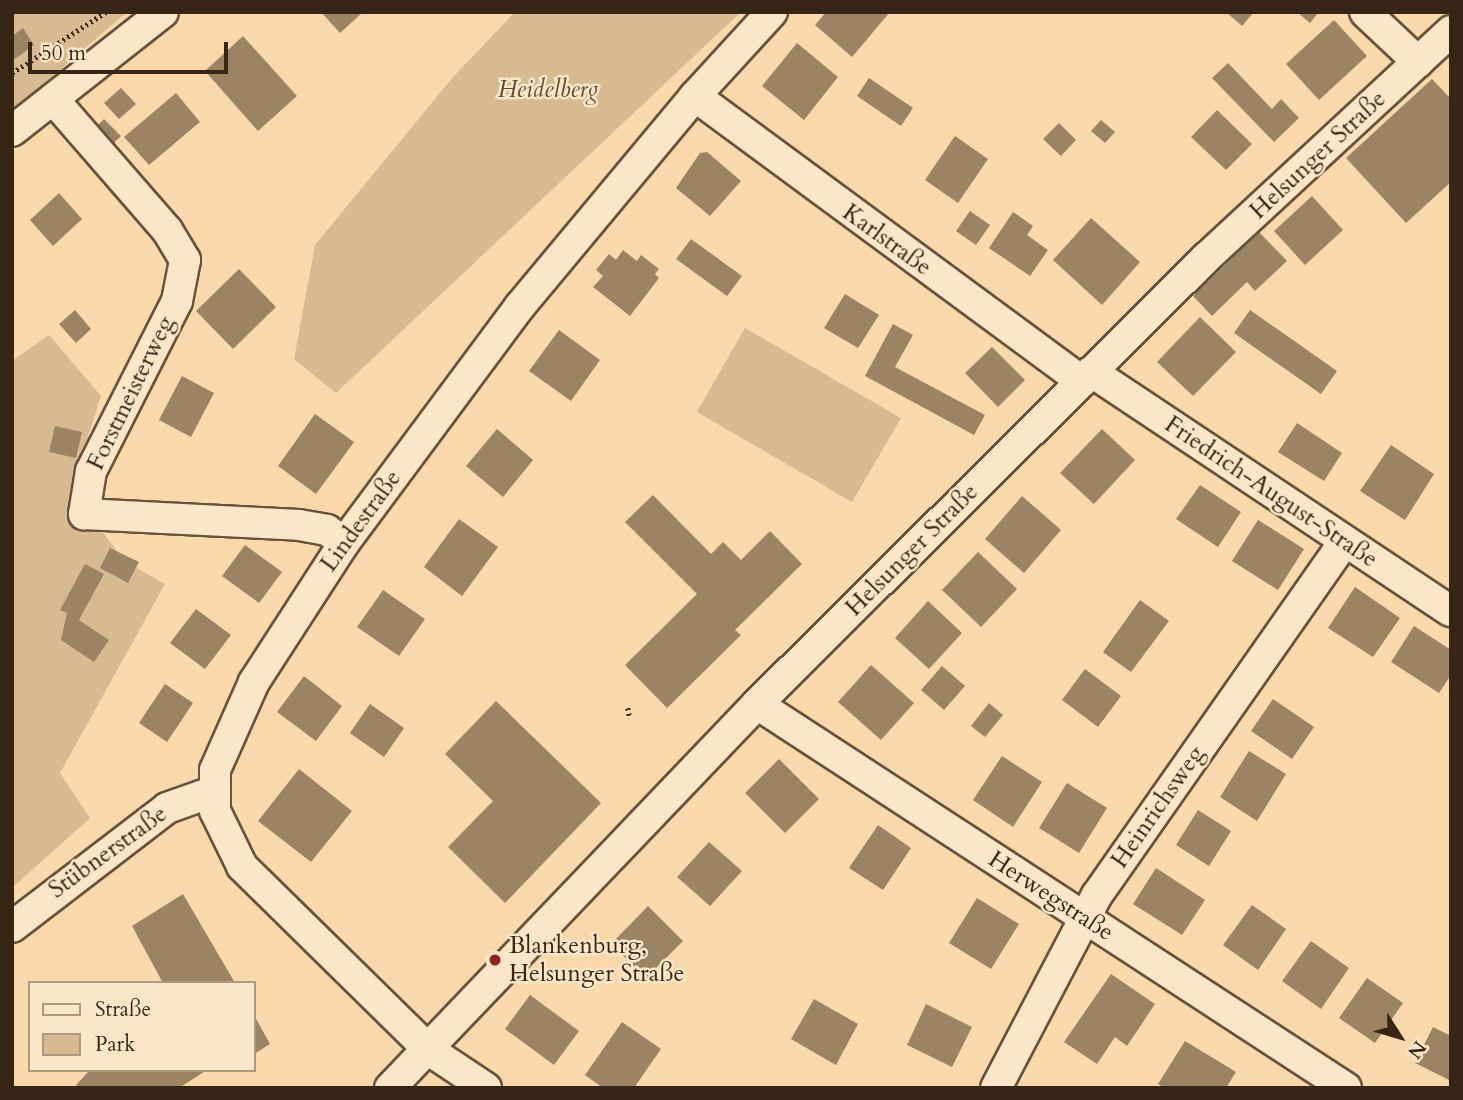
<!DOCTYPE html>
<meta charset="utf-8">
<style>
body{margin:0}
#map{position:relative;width:1463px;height:1100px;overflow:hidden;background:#f9d9ab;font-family:Cardo,serif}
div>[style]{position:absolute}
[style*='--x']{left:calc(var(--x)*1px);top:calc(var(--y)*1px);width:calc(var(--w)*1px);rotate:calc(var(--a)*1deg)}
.green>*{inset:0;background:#d8ba92}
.building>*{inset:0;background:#9c8363}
.path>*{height:4.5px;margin-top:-2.25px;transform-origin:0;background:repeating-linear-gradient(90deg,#372516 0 2px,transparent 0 5.5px)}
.roads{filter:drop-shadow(2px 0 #68523b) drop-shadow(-2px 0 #68523b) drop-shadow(0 2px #68523b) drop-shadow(0 -2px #68523b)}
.minor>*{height:30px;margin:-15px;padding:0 15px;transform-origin:15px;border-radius:15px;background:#fbe6c8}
.dots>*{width:19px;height:19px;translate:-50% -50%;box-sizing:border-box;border:4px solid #fbe6c8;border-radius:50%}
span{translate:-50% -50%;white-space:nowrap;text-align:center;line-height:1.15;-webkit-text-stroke:5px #fbe6c8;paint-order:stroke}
.park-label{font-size:24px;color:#5f4a35;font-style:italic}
.street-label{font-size:24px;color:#372516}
.poi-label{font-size:24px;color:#372516}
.left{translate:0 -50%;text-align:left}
.frame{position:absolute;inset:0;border:14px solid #372516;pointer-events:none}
.legend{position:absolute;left:28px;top:981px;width:228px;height:91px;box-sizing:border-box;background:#fbe6c8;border:2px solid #ad9981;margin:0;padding:9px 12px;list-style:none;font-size:21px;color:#372516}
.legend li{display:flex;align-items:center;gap:14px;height:35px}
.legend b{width:35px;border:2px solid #ad9981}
.north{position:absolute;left:1365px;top:1002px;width:70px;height:70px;-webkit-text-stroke:5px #fbe6c8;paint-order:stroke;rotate:127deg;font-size:19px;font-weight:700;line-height:28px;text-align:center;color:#372516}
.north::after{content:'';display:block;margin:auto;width:24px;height:32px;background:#372516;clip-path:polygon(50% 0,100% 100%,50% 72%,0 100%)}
.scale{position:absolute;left:28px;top:42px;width:200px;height:32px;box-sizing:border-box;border:4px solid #372516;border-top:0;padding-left:9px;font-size:21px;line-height:24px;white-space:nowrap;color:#372516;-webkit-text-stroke:5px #fbe6c8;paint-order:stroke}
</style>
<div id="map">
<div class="green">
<i style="clip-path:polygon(12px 12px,127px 12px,12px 111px)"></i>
<i style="clip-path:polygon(515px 12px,741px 12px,336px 393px,294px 359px,315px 245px,453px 77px)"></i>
<i style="clip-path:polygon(745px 328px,901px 418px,852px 502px,697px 412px)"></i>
<i style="clip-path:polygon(49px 335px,101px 396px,71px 489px,124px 561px,165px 584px,60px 773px,90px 818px,12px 888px,12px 361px)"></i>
</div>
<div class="building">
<i style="clip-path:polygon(321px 12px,363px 12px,340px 33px)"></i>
<i style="clip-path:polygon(826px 12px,890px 12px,852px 57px,815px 25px)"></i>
<i style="clip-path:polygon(1226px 12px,1254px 12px,1242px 26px)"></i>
<i style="clip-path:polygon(1297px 12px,1319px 12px,1310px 23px)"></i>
<i style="clip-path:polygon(1334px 20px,1367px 56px,1319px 100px,1286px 64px)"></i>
<i style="clip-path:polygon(23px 28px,34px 45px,12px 61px,12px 36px)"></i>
<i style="clip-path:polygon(243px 36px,297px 96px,258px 131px,205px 71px)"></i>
<i style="clip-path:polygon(797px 43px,838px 77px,804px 120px,762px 86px)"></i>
<i style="clip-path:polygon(1228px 63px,1272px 109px,1281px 99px,1299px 118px,1274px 142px,1212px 78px)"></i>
<i style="clip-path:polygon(869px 78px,913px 108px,901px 126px,857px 96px)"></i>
<i style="clip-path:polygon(1432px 79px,1451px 99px,1451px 182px,1406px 223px,1346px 158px)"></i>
<i style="clip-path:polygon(121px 88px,136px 104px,119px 119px,104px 103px)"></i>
<i style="clip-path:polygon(176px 93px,200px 122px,149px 165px,124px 137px)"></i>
<i style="clip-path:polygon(1217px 110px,1252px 144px,1226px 170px,1191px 137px)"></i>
<i style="clip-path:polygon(104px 119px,121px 136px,110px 147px,93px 130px)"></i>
<i style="clip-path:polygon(1101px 120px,1115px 132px,1105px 143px,1091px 131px)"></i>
<i style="clip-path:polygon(1059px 123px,1076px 140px,1061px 156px,1043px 139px)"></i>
<i style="clip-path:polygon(955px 136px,988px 159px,958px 203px,925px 180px)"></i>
<i style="clip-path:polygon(707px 152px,741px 181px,710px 216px,676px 188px,700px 153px)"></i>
<i style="clip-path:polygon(59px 193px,82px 219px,53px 246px,30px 220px)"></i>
<i style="clip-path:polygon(1312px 196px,1343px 230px,1305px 265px,1274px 231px)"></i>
<i style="clip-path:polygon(970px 211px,990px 225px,976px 245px,956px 231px)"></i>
<i style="clip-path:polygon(1013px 212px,1033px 226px,1027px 235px,1048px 250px,1030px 276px,989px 248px)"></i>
<i style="clip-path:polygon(1091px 218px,1140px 262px,1102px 305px,1053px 260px)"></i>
<i style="clip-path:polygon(1259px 232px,1287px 261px,1255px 291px,1247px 282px,1212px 316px,1193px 296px)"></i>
<i style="clip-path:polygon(691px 239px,742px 276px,727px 296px,676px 259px)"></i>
<i style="clip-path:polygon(623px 250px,637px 261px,641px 255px,659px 269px,655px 274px,659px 278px,630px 316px,593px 287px,603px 276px,596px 270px,609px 254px,616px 260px)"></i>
<i style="clip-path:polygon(239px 269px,276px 307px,233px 349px,196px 311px)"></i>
<i style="clip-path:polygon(845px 294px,879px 315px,858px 348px,824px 328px)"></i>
<i style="clip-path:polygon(75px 310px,91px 329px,76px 343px,59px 324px)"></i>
<i style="clip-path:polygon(1250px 310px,1337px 371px,1321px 394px,1234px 333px)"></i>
<i style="clip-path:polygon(1200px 317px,1236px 352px,1193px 396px,1157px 362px)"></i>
<i style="clip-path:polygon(893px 324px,913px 335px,895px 367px,985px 415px,974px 435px,865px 376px)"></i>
<i style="clip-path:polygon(559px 330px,600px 360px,571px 401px,529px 371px)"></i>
<i style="clip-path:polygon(992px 347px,1025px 380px,998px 407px,965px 373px)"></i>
<i style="clip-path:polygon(182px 376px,214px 393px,191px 437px,159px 420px)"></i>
<i style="clip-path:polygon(315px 414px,354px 442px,316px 494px,278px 466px)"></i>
<i style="clip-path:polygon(1297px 423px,1342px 453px,1324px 481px,1278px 452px)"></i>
<i style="clip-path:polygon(55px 426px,82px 432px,76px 458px,49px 452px)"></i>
<i style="clip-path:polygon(497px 429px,533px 460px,503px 497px,466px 466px)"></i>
<i style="clip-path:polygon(1102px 429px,1135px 460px,1094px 504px,1060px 473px)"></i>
<i style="clip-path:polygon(1391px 445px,1434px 474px,1405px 520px,1360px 491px)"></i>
<i style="clip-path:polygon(1200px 485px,1241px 512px,1218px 547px,1176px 519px)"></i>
<i style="clip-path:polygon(653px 495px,711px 554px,723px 542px,741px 560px,770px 531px,802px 564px,735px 630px,741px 635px,667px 708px,625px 665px,697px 594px,625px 522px)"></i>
<i style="clip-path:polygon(1022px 496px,1061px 530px,1024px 573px,985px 539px)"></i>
<i style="clip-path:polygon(459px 519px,498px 547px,462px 596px,424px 567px)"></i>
<i style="clip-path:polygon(1258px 520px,1304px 549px,1278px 590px,1232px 561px)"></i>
<i style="clip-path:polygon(245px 545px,282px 572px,259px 603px,222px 576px)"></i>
<i style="clip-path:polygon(110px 548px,139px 562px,128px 583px,100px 568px)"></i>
<i style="clip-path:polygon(978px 552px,1017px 589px,981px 627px,942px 590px)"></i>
<i style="clip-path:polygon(85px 564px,104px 574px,79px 620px,109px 640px,94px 662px,61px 640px,67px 613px,60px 610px)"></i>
<i style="clip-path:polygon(1355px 587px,1400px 618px,1373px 657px,1328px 628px)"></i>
<i style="clip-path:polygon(383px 590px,425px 619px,399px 656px,357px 627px)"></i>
<i style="clip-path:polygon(1140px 600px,1169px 621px,1131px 672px,1103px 652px)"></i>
<i style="clip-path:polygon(928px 601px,962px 633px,929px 669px,895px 638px)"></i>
<i style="clip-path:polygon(196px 609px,231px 635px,205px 669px,170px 643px)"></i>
<i style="clip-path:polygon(1414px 626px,1451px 650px,1451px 675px,1439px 693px,1391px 662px)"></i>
<i style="clip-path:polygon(871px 665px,914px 703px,881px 740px,838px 702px)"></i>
<i style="clip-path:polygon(942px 666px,965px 686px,944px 710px,921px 690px)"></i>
<i style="clip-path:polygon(1085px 669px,1121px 696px,1098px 727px,1062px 700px)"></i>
<i style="clip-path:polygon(304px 676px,342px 706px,316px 741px,277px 712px)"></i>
<i style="clip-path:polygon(165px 684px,193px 703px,167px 742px,139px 723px)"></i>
<i style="clip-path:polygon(1273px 699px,1314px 727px,1292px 759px,1251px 731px)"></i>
<i style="clip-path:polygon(496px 701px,601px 803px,505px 903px,448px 847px,493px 801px,445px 754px)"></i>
<i style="clip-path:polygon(989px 703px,1003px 715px,985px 737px,971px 726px)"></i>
<i style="clip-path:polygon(370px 704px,404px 728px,384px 757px,350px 733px)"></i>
<i style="clip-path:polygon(1249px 751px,1286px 774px,1257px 821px,1220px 797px)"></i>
<i style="clip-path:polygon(1002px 756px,1042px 782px,1013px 827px,973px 800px)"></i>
<i style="clip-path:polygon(779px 759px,819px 799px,785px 833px,745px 793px)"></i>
<i style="clip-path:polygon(299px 769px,352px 811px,311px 862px,258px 821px)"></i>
<i style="clip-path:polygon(1067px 783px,1107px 808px,1079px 853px,1039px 828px)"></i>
<i style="clip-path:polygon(1198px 810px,1231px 831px,1209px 866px,1176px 845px)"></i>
<i style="clip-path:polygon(878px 825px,911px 848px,883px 890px,849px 868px)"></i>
<i style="clip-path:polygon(709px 842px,742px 871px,710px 906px,677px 877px)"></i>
<i style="clip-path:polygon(1156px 868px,1205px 900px,1182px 935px,1133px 904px)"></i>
<i style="clip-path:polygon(183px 894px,235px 983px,163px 983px,132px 926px)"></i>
<i style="clip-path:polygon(977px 898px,1019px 924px,991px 969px,949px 943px)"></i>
<i style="clip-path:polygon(1252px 905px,1286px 929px,1258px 970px,1223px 945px)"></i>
<i style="clip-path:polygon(648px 906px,683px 941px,646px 978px,611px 944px)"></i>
<i style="clip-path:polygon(1311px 941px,1349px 968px,1321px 1009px,1282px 981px)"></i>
<i style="clip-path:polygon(1111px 974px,1155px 1004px,1127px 1046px,1115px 1037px,1097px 1064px,1064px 1042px)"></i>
<i style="clip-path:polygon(1367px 978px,1403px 1003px,1375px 1043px,1339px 1018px)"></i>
<i style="clip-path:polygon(530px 995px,579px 1031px,554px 1065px,505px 1029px)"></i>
<i style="clip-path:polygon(814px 999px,858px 1024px,836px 1065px,791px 1039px)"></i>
<i style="clip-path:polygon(926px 1004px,972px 1027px,952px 1067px,907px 1045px)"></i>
<i style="clip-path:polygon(254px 1015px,270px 1044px,254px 1054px)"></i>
<i style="clip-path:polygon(622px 1022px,661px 1049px,634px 1088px,603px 1088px,585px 1075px)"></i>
<i style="clip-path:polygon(1433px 1027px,1451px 1036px,1451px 1081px,1415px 1063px)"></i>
<i style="clip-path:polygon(1185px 1041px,1236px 1072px,1226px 1088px,1165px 1088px,1158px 1084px)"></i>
<i style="clip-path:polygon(90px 1070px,207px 1070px,179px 1088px,79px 1088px,76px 1085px)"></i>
</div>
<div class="path">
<i style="--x:12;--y:73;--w:112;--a:-33"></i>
<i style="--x:628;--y:708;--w:11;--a:80"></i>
</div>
<div class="roads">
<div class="minor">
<i style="--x:1365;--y:12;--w:73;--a:43.3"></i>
<i style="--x:695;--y:96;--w:481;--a:36.4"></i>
<i style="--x:53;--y:99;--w:174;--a:49"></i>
<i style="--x:167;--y:230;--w:35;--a:59"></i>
<i style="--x:185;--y:260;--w:42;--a:101"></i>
<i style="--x:177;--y:301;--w:191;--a:116.8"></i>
<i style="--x:91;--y:471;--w:44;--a:99.2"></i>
<i style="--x:84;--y:514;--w:215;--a:2.9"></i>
<i style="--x:299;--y:525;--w:28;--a:10"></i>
<i style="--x:327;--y:530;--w:21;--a:37"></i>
<i style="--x:12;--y:131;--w:192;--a:-38.2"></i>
<i style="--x:1092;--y:372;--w:431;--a:33.7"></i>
<i style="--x:757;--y:704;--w:703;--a:33.1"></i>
<i style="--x:12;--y:927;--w:195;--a:-37.5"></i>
<i style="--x:167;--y:808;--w:48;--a:-19.6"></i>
<i style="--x:390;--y:1088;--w:531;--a:-46.3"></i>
<i style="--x:757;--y:704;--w:633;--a:-44.81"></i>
<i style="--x:1206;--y:258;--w:334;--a:-42.8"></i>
<i style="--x:486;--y:1088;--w:69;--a:-146.3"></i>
<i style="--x:429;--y:1050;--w:262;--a:-135.5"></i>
<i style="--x:242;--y:866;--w:61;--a:-116.1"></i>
<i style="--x:215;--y:811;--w:41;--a:-90"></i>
<i style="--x:215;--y:770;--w:96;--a:-66.1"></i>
<i style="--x:254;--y:682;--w:166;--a:-57.1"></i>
<i style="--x:344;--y:543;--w:295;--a:-53.4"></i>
<i style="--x:520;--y:306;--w:273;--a:-50.2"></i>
<i style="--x:695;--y:96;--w:114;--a:-47.5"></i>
<i style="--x:996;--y:1088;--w:218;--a:-62.4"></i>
<i style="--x:1097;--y:895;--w:432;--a:-55"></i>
</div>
</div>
<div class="dots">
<i style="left:495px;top:960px;background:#8f2418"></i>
</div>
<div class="park-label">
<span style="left:548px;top:90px">Heidelberg</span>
</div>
<div class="street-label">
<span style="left:1318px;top:155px;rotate:-43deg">Helsunger Straße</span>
<span style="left:887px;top:240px;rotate:36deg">Karlstraße</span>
<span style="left:131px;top:393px;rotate:-64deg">Forstmeisterweg</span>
<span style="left:1271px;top:492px;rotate:34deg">Friedrich-August-Straße</span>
<span style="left:361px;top:521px;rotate:-54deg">Lindestraße</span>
<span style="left:912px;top:550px;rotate:-45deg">Helsunger Straße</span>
<span style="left:1158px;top:807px;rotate:-55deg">Heinrichsweg</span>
<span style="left:108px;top:852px;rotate:-36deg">Stübnerstraße</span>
<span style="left:1051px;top:896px;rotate:33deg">Herwegstraße</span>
</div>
<div class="poi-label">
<span class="left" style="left:509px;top:960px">Blankenburg,<br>Helsunger Straße</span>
</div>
<div class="frame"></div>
<ul class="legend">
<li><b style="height:9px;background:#fbe6c8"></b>Straße</li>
<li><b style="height:19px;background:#d8ba92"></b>Park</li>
</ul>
<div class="north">N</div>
<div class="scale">50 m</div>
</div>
